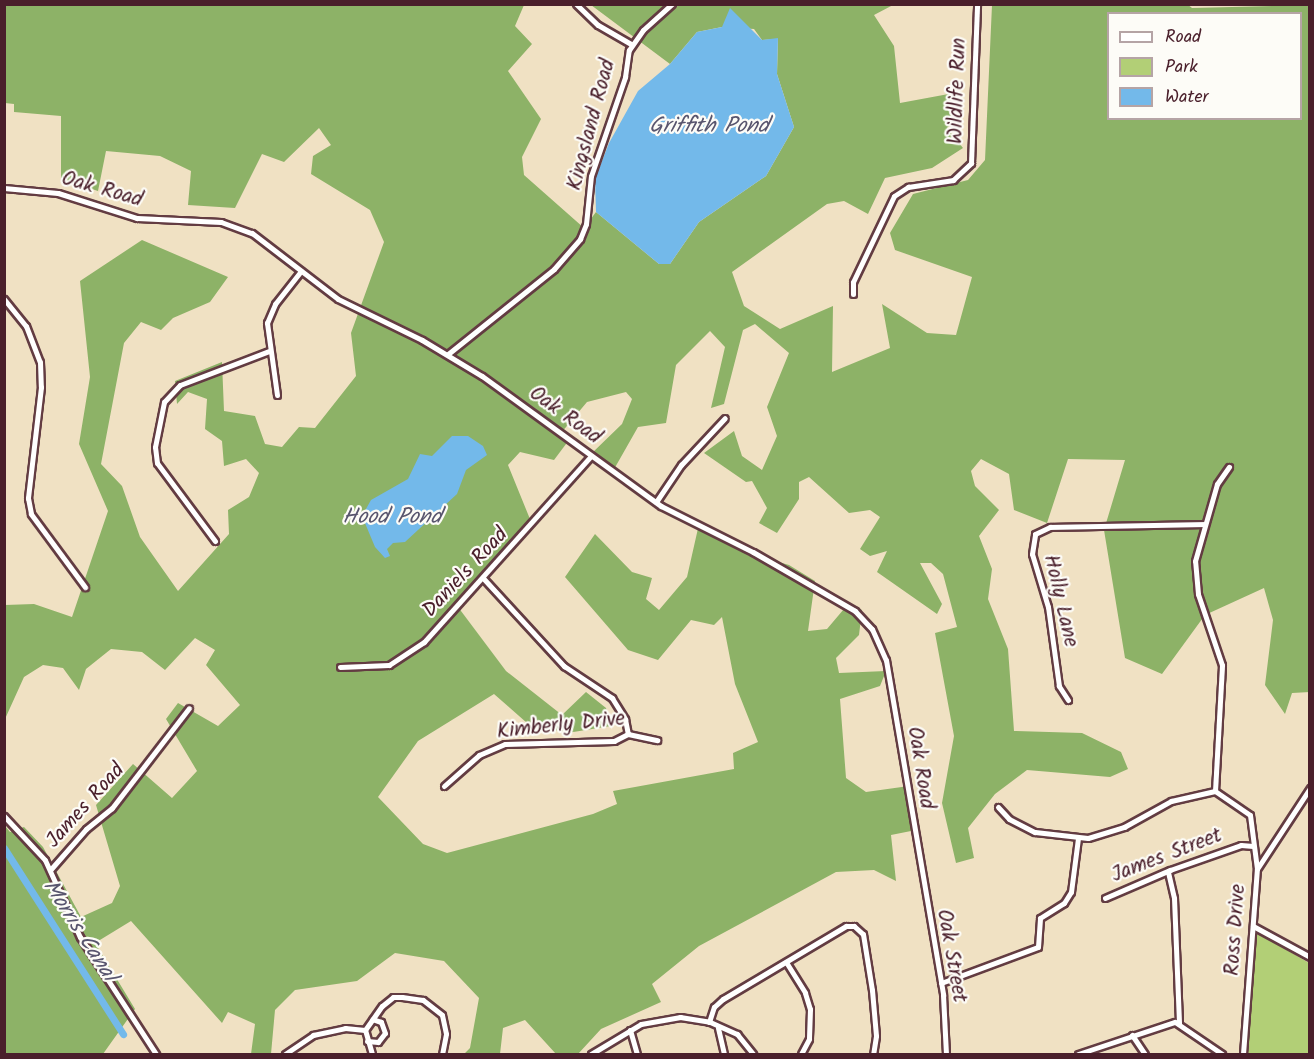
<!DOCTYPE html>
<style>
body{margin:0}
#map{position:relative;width:1314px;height:1059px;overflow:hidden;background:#f0e1c3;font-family:Kalam,sans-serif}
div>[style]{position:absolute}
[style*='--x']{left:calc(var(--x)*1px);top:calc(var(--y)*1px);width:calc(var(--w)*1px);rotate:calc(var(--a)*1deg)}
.green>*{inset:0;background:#b2cf76}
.forest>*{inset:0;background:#8db267}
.water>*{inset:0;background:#73b9ea}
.canal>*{height:7px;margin:-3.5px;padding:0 3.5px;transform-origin:3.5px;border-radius:3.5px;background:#73b9ea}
.roads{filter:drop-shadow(2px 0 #633c42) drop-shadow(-2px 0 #633c42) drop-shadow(0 2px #633c42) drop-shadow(0 -2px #633c42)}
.street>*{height:5px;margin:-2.5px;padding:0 2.5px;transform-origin:2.5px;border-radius:2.5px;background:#fff}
span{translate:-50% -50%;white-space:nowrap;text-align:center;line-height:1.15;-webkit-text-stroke:4.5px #fdfcf7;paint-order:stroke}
.street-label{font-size:21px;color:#4a1f2b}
.water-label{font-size:22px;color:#58556e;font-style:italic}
.frame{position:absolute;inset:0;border:6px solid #4a1f2b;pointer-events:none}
.legend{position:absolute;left:1107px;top:12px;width:195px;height:108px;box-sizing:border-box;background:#fdfcf7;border:2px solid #b5a4a5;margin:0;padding:8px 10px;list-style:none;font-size:18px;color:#4a1f2b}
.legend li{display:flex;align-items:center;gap:12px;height:30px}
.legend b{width:30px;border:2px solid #b5a4a5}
</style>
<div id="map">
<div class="green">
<i style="clip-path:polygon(1256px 932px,1309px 963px,1309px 1054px,1246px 1054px)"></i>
</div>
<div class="forest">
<i style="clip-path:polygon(evenodd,1187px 4px,1192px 8px,1309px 5px,1310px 692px,1292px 693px,1285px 714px,1265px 685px,1273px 620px,1264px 588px,1205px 615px,1162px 674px,1125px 658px,1104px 530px,1125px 460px,1068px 459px,1047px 523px,1014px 510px,1009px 474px,981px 459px,971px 471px,975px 486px,999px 510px,979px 536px,992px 569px,988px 599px,1008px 649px,1014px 731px,1082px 733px,1121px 752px,1128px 769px,1110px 777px,1027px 770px,995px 794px,968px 828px,974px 858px,956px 863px,942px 803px,954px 736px,935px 633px,957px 627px,943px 574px,931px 563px,920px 563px,942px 604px,937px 614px,877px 572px,887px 551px,870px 556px,860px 549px,880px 517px,870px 510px,849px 513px,809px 477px,799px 482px,799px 499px,777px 533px,759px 523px,767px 508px,752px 481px,746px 482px,704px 453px,734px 431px,742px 456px,762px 470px,777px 436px,767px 407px,789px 353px,755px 324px,743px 330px,724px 404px,711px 408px,725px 347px,710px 331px,676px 365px,666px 423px,638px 427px,613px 471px,591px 454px,622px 424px,632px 399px,626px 392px,587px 402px,561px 433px,569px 440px,554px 460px,520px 452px,508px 465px,532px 524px,458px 607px,506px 671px,562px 715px,586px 692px,606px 708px,611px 726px,567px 733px,527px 723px,494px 694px,418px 741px,378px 797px,423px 844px,447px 853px,593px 814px,617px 804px,613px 791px,734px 769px,733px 753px,758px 742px,735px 684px,722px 617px,714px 625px,691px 620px,658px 660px,628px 650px,565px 577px,595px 534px,632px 572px,652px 578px,646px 599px,659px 610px,687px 577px,699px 524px,758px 556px,789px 565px,815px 581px,808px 631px,827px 629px,849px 603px,862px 610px,859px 635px,836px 658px,839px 673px,886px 671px,880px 686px,840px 699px,846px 778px,866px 792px,909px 786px,916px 830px,891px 835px,896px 881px,874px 870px,836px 872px,699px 946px,652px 984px,661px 1002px,601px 1029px,578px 1054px,556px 1054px,525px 1020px,503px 1028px,500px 1054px,464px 1054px,470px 1048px,479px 998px,444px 961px,395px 953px,357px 981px,295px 990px,275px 1010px,271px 1054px,251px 1054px,255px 1024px,228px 1012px,222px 1023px,131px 921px,95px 943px,135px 1009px,103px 1054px,5px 1054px,5px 826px,10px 832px,24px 827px,43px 847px,81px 917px,112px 903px,120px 886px,96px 805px,133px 764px,172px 798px,197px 771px,166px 719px,178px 703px,218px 726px,240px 705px,206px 665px,215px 650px,195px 638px,165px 670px,142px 652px,111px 649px,86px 669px,79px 690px,63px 668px,43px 665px,24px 677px,5px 719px,5px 605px,34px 604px,72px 617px,108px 511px,79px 444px,90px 377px,80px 281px,142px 240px,228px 277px,210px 302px,173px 318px,161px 330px,141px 322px,124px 343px,101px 464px,122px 486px,140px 537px,178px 591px,229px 534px,228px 510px,249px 497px,259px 473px,246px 459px,224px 466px,222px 441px,205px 429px,207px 399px,188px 392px,177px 404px,175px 381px,222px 362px,224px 411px,255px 416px,265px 444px,282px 447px,299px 427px,315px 428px,356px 376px,351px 333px,384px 242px,370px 210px,311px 174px,313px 156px,331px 145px,319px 128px,284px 162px,262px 154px,235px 208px,188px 205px,191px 171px,160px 156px,106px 151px,98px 191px,61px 179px,61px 116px,14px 112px,14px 104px,5px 103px,5px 5px,524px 5px,515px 26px,532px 44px,508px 71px,541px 119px,522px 157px,524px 175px,584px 228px,596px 212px,659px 264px,670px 264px,699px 222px,766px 176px,794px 127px,777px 74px,778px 39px,762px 40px,754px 29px,722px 27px,697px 32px,670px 64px,591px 5px,893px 5px,874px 15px,894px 46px,900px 103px,954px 93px,957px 117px,947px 128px,963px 148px,932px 168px,885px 178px,868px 214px,844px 201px,827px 204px,732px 272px,744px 306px,780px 329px,833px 306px,832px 372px,890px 348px,882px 304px,927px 333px,956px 335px,972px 277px,895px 250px,890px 233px,913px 194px,968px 180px,985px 160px,992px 5px,1187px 4px,1108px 14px,1300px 14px,1300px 118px,1108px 118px,1108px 14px)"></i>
</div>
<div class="water">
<i style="clip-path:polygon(730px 8px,762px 40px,778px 38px,777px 74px,794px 127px,766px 176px,699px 222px,670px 264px,659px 264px,596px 212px,595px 179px,609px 143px,638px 91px,670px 64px,697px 32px,722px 27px)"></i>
<i style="clip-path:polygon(452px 436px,468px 436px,483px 446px,487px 455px,466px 470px,457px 494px,405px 542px,393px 543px,387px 549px,390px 556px,385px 558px,375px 547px,362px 516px,371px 500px,408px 479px,420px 454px,432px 456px)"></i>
</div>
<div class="canal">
<i style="--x:4;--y:848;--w:221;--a:57.4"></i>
</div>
<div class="roads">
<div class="street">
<i style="--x:576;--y:4;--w:30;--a:44"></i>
<i style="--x:598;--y:25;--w:39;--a:30"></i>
<i style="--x:4;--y:188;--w:54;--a:5.3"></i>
<i style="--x:58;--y:193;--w:83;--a:17.6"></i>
<i style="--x:137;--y:218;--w:84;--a:2.7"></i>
<i style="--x:221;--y:222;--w:33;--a:20"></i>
<i style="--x:252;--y:233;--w:108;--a:37.5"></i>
<i style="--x:338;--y:299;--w:93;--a:26"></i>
<i style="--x:422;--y:340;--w:70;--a:31"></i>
<i style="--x:482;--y:376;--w:221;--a:36"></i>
<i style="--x:661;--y:506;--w:103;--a:26.6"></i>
<i style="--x:753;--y:552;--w:118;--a:30"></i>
<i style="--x:855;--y:611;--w:25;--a:47"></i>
<i style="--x:872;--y:629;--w:34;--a:66"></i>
<i style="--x:886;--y:660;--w:340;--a:80.3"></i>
<i style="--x:943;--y:995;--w:59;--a:87.1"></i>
<i style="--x:853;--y:294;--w:12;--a:-90"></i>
<i style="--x:853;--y:282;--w:95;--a:-64.5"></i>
<i style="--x:894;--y:196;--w:17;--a:-33"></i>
<i style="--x:908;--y:187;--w:46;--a:-8.8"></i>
<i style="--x:953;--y:180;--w:25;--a:-43"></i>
<i style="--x:971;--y:163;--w:159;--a:-87.8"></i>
<i style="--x:4;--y:299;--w:35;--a:51"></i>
<i style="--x:26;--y:326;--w:39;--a:69"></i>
<i style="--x:40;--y:362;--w:25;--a:88"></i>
<i style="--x:41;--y:387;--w:112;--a:96.7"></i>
<i style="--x:28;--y:498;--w:16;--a:79"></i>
<i style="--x:31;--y:514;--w:91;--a:53.5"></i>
<i style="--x:448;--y:354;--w:136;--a:-38.7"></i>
<i style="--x:554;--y:269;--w:40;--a:-49"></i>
<i style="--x:580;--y:239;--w:16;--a:-68"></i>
<i style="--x:586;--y:224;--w:48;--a:-84.1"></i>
<i style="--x:591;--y:176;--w:105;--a:-71"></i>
<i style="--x:625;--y:77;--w:27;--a:-82"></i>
<i style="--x:629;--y:50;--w:24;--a:-55"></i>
<i style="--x:643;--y:30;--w:39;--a:-42"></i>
<i style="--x:277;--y:395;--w:73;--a:-97.9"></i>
<i style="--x:267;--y:323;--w:21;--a:-67"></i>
<i style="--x:275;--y:304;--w:42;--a:-51.8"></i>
<i style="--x:656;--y:502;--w:45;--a:-56"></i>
<i style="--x:681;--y:465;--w:64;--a:-46.9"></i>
<i style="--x:215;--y:541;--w:97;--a:-126.6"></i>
<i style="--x:157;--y:463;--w:16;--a:-97"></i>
<i style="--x:155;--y:447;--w:46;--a:-78.7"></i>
<i style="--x:164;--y:402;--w:23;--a:-47"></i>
<i style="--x:180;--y:385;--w:95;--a:-20.9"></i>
<i style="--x:483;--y:578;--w:120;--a:47.4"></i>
<i style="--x:564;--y:666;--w:58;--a:33.7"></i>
<i style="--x:612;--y:698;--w:25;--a:58"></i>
<i style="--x:625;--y:719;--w:15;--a:79"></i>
<i style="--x:340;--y:667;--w:49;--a:-2.3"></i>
<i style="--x:389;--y:665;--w:42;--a:-33.3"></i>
<i style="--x:424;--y:642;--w:250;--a:-48.1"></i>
<i style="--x:1068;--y:700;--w:17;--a:-123"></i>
<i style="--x:1059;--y:686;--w:80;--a:-97.9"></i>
<i style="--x:1048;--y:607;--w:55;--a:-106.8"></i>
<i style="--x:1032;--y:554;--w:20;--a:-81"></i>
<i style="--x:1035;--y:534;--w:17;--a:-25"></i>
<i style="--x:1050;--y:527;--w:154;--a:-1.1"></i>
<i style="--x:628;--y:734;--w:30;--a:12"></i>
<i style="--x:444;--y:786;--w:47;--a:-41.5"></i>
<i style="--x:479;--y:755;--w:28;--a:-23"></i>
<i style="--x:505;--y:744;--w:109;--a:-1.6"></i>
<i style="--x:614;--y:741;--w:16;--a:-27"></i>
<i style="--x:1215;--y:791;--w:126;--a:-86.8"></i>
<i style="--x:1222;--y:665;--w:75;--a:-108.7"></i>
<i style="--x:1198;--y:594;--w:33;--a:-95"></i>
<i style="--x:1195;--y:561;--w:80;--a:-74.1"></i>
<i style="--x:1217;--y:484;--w:21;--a:-55"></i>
<i style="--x:998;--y:807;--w:16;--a:47"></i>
<i style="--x:1009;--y:819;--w:29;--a:27"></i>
<i style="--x:1035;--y:832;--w:53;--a:6.5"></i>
<i style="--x:1088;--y:838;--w:38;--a:-17"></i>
<i style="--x:1124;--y:827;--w:54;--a:-29"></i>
<i style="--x:1171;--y:801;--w:45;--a:-12.8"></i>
<i style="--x:1215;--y:791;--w:42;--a:34.4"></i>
<i style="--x:1250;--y:815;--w:54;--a:82.6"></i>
<i style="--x:4;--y:816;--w:60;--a:47"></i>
<i style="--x:45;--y:860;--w:85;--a:65.6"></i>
<i style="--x:80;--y:937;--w:140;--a:57"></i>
<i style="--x:51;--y:869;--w:53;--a:-48.8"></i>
<i style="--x:86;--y:829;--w:33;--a:-39"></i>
<i style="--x:112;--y:808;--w:126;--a:-52.4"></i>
<i style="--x:1168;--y:872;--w:27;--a:77"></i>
<i style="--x:1174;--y:898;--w:125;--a:87.7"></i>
<i style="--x:1105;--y:898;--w:71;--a:-23.3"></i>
<i style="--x:1170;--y:870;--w:75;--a:-19.4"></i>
<i style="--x:1241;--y:845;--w:12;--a:5"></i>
<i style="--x:1253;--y:926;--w:65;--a:28.5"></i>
<i style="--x:786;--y:962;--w:36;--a:58"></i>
<i style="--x:805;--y:993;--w:17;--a:73"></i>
<i style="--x:810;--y:1009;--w:30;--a:92"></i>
<i style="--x:809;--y:1039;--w:17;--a:118"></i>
<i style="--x:941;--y:983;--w:103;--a:-20.4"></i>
<i style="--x:1038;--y:947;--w:29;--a:-86"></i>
<i style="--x:1040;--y:918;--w:28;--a:-32"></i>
<i style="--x:1064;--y:903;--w:13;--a:-58"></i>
<i style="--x:1071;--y:892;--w:54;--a:-82.6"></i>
<i style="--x:709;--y:1022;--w:16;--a:-72"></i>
<i style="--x:714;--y:1007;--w:12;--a:-42"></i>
<i style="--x:723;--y:999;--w:143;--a:-30.7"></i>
<i style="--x:846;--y:926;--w:8;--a:0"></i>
<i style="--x:854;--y:926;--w:12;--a:42"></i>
<i style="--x:863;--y:934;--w:57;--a:80.9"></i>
<i style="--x:872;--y:990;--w:46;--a:85"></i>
<i style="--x:876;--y:1036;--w:18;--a:99"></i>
<i style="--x:718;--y:1028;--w:27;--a:77"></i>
<i style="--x:630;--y:1030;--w:25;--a:74"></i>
<i style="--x:1132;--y:1035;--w:23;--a:56"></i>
<i style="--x:367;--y:1041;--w:11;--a:5"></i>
<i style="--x:378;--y:1042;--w:11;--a:-52"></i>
<i style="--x:385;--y:1033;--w:12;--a:-110"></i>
<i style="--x:381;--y:1022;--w:9;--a:-162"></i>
<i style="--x:285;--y:1054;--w:34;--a:-34"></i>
<i style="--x:313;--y:1035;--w:33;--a:-12"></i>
<i style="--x:345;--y:1028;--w:20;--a:6"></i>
<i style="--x:372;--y:1054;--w:25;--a:-106"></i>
<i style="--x:365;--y:1030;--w:29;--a:-55"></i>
<i style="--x:382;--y:1006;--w:14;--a:-39"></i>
<i style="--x:393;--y:997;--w:9;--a:0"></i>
<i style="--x:402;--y:997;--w:21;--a:8"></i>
<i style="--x:423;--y:1000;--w:24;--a:38"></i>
<i style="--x:442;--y:1015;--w:19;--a:78"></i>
<i style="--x:446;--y:1034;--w:20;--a:101"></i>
<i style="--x:591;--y:1054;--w:58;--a:-31"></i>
<i style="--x:641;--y:1024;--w:40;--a:-10"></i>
<i style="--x:680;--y:1017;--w:30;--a:9"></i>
<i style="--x:710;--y:1022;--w:30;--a:24"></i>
<i style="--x:737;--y:1034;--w:26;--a:51"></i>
<i style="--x:1078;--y:1054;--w:102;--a:-18.3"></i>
<i style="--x:1175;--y:1022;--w:57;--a:34.2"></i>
<i style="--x:1243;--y:1054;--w:186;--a:-85.7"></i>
<i style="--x:1257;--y:869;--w:97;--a:-56.8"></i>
</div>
</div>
<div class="street-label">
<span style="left:958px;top:91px;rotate:-88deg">Wildlife Run</span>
<span style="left:592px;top:125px;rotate:-75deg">Kingsland Road</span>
<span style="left:102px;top:190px;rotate:16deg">Oak Road</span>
<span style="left:565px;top:416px;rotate:36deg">Oak Road</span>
<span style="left:466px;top:573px;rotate:-47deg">Daniels Road</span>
<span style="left:1060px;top:601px;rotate:77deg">Holly Lane</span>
<span style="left:561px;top:726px;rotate:-6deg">Kimberly Drive</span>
<span style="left:920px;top:768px;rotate:81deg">Oak Road</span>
<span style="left:86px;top:806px;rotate:-48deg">James Road</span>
<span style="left:1167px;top:856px;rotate:-21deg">James Street</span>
<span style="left:1236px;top:930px;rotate:-86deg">Ross Drive</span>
<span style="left:951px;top:956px;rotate:80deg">Oak Street</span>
</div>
<div class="water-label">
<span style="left:709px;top:127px">Griffith Pond</span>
<span style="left:392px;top:518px">Hood Pond</span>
<span style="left:79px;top:931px;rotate:57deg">Morris Canal</span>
</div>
<div class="frame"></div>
<ul class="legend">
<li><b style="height:8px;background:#fff"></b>Road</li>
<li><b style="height:16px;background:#b2cf76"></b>Park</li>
<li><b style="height:16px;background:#73b9ea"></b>Water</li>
</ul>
</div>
